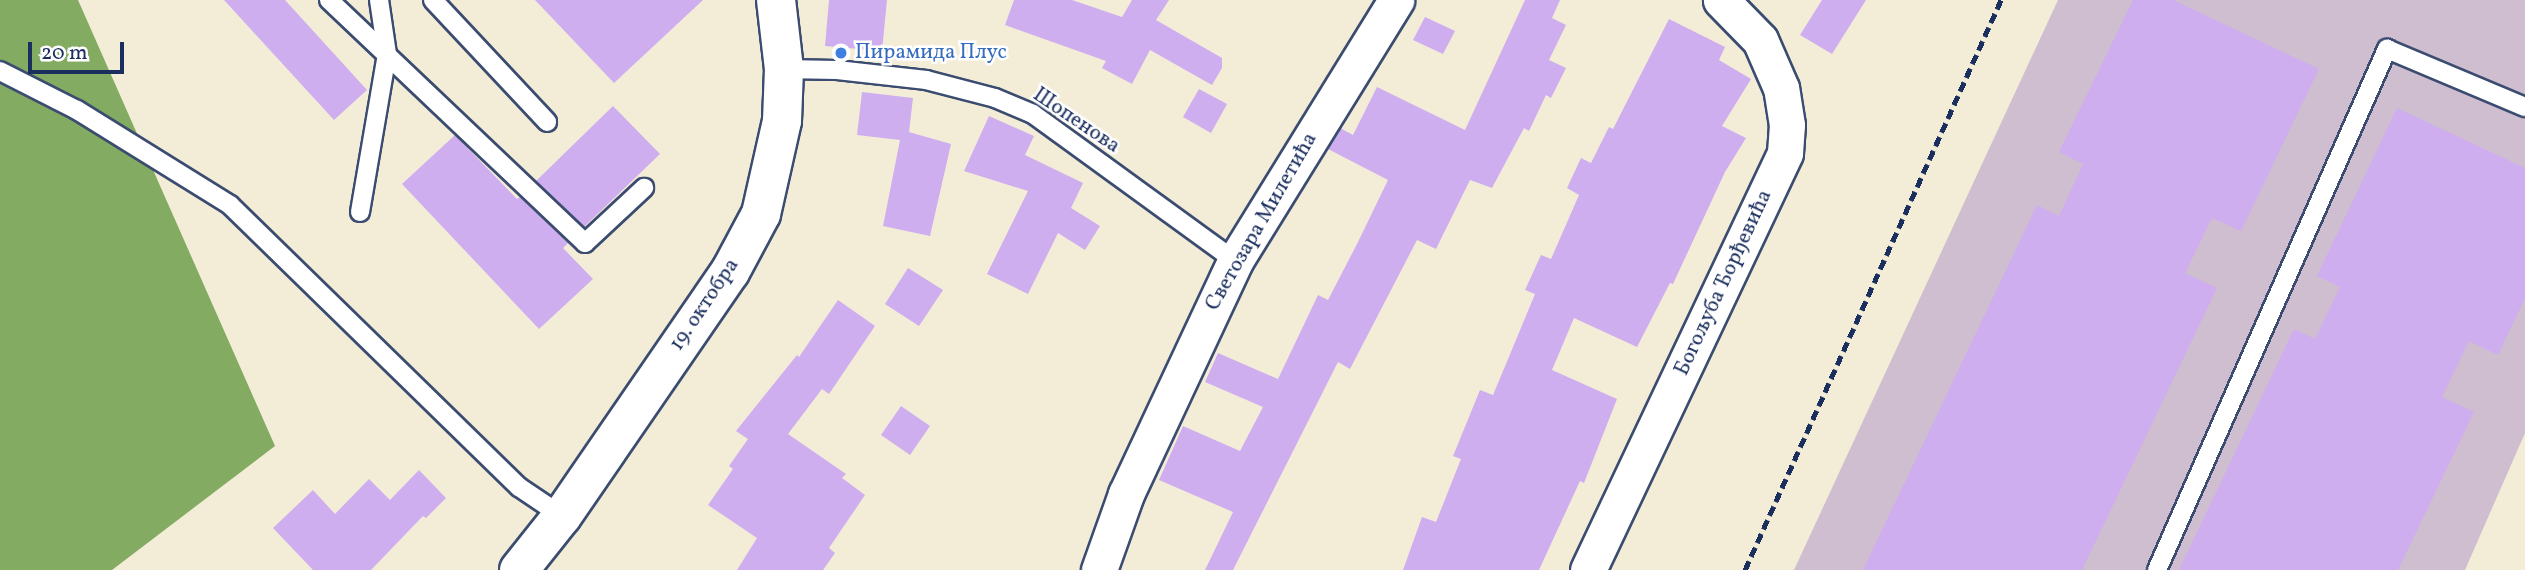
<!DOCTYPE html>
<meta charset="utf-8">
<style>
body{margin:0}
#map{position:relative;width:2525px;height:570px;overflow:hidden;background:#f3edd8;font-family:Vollkorn,serif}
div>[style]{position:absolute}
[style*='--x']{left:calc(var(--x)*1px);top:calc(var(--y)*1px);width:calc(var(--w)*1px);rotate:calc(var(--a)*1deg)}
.industrial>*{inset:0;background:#cfbdd0}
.forest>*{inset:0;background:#83ab62}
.building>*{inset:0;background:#ceaeef}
.roads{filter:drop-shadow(2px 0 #3b4c70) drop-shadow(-2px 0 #3b4c70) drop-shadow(0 2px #3b4c70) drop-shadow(0 -2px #3b4c70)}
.service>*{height:18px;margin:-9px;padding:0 9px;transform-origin:9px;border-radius:9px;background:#fff}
.minor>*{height:35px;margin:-17.5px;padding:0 17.5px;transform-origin:17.5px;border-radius:17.5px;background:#fff}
.tertiary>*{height:38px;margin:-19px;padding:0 19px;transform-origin:19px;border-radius:19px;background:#fff}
.rail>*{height:5px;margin-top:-2.5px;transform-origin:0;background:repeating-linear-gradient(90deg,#1b2f5e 0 10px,transparent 0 15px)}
.dots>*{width:19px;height:19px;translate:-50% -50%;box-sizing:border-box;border:4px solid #fff;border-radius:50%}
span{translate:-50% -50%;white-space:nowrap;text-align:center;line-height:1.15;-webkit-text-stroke:5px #fff;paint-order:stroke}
.shop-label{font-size:21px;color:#366cbe}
.left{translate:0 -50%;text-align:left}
.street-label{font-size:21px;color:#1b2f5e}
.scale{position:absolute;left:28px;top:42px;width:96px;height:32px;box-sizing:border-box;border:4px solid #1b2f5e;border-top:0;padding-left:9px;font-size:21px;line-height:24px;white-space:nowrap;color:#1b2f5e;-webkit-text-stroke:5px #fff;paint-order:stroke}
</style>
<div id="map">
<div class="industrial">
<i style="clip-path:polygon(2058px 0,2525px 0,2525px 433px,2465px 570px,1794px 570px)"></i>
</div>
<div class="forest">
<i style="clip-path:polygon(0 0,78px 0,275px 446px,112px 570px,0 570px)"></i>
</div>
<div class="building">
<i style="clip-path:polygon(224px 0,285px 0,367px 90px,334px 120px)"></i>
<i style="clip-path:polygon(535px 0,703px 0,614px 83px)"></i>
<i style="clip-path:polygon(829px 0,887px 0,882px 51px,825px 46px)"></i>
<i style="clip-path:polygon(1014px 0,1072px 0,1122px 17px,1132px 0,1169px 0,1156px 20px,1222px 58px,1222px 68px,1212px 85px,1150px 50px,1132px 84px,1102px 68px,1106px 61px,1005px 25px)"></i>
<i style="clip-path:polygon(1525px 0,1560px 0,1552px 18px,1566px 25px,1549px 60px,1566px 68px,1551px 98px,1546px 95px,1529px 131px,1524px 128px,1492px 188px,1470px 180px,1436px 249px,1417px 240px,1350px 369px,1338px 362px,1233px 570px,1205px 570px,1233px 512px,1159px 480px,1183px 426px,1240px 451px,1263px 407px,1205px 382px,1218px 353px,1278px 379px,1318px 295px,1328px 300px,1358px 242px,1388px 180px,1328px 149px,1340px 128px,1353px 135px,1377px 87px,1465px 130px)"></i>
<i style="clip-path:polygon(1822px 0,1866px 0,1832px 54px,1800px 35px)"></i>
<i style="clip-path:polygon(2133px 0,2173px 0,2319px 69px,2241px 231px,2212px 218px,2185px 273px,2217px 288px,2082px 570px,1863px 570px,2037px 205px,2059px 216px,2083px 164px,2059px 152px)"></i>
<i style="clip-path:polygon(1425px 17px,1455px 31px,1443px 54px,1413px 40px)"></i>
<i style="clip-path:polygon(1669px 19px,1725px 47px,1719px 60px,1751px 79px,1722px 126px,1746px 138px,1725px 172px,1673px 284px,1670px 283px,1637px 347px,1574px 318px,1552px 370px,1617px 399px,1584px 483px,1580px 481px,1539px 570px,1403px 570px,1422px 517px,1436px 522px,1461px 459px,1453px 456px,1480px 390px,1493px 395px,1535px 294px,1525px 290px,1541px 255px,1551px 259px,1579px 195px,1567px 188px,1581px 158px,1591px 163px,1609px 127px,1613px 129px)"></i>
<i style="clip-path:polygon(1199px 89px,1227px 104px,1211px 133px,1183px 117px)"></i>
<i style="clip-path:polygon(862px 92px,913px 98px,909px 132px,951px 144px,930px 236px,883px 226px,900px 140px,857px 135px)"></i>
<i style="clip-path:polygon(613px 106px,660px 154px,584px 227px,536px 181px)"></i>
<i style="clip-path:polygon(2397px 108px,2525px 168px,2525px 298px,2498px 355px,2469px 341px,2442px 397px,2474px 412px,2398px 570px,2179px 570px,2294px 329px,2315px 339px,2340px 287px,2317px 276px)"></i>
<i style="clip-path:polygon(989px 116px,1034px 136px,1025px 155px,1083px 183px,1071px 208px,1100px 226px,1085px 250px,1058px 233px,1028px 294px,987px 274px,1028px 191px,964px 171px)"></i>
<i style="clip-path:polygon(455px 135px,517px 199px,520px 197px,568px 243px,563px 248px,593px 279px,539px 329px,402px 184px)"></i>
<i style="clip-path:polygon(908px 268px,943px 290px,919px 326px,885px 304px)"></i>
<i style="clip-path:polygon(838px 300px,875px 326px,829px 394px,822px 389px,788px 434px,846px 474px,842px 478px,865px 495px,829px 548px,835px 553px,823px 570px,737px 570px,757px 538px,708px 505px,733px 469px,729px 466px,748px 439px,736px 431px,797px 355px,799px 357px)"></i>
<i style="clip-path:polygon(901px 406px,930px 426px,910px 455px,881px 435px)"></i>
<i style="clip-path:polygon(419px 470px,446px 498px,426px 518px,423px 516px,371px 570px,313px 570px,273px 528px,313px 490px,335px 514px,369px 479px,390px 500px)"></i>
</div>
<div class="roads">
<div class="service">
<i style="--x:329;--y:0;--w:353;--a:43.5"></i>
<i style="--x:585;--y:243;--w:81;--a:-43"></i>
<i style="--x:433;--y:0;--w:167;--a:46.9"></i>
<i style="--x:784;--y:69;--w:53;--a:1.1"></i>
<i style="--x:837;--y:70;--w:90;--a:6.4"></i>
<i style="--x:926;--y:80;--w:71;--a:14.6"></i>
<i style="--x:995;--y:98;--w:41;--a:22.8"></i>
<i style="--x:1033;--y:114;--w:250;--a:36"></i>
<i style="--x:0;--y:71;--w:86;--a:26.9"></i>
<i style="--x:77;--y:110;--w:180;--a:31.8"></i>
<i style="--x:230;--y:205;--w:404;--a:44.3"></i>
<i style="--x:519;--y:487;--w:52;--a:34"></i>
<i style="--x:360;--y:212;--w:160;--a:-80.3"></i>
<i style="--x:387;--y:54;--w:55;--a:-98.4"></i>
<i style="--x:2157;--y:570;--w:570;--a:-66.18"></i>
<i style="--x:2387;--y:49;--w:150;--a:22.8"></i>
</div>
<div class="minor">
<i style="--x:1099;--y:570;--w:81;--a:-70.4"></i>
<i style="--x:1126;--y:494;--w:257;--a:-64.9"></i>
<i style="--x:1235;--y:261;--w:307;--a:-58.3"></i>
<i style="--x:1588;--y:570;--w:461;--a:-64.7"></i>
<i style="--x:1785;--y:153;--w:28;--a:-86"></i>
<i style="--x:1787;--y:125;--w:37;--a:-99"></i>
<i style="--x:1781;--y:88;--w:52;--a:-113.6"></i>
<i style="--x:1760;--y:40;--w:56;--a:-134.3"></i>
</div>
<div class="tertiary">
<i style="--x:519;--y:570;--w:69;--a:-51.5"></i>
<i style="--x:562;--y:516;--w:296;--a:-55.5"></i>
<i style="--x:730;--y:272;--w:66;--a:-61.9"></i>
<i style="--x:761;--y:214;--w:95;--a:-77.3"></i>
<i style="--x:782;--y:121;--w:52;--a:-87.8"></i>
<i style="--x:784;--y:69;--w:69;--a:-96.6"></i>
</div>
</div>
<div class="rail">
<i style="--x:1745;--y:570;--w:625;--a:-65.81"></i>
</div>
<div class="dots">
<i style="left:841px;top:53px;background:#3f7fe0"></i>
</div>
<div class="shop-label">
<span class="left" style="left:855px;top:53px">Пирамида Плус</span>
</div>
<div class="street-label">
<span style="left:1076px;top:121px;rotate:34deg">Шопенова</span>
<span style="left:1262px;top:222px;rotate:-60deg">Светозара Милетића</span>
<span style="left:1724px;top:283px;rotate:-65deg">Богољуба Ђорђевића</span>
<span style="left:705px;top:305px;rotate:-56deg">19. октобра</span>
</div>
<div class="scale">20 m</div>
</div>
